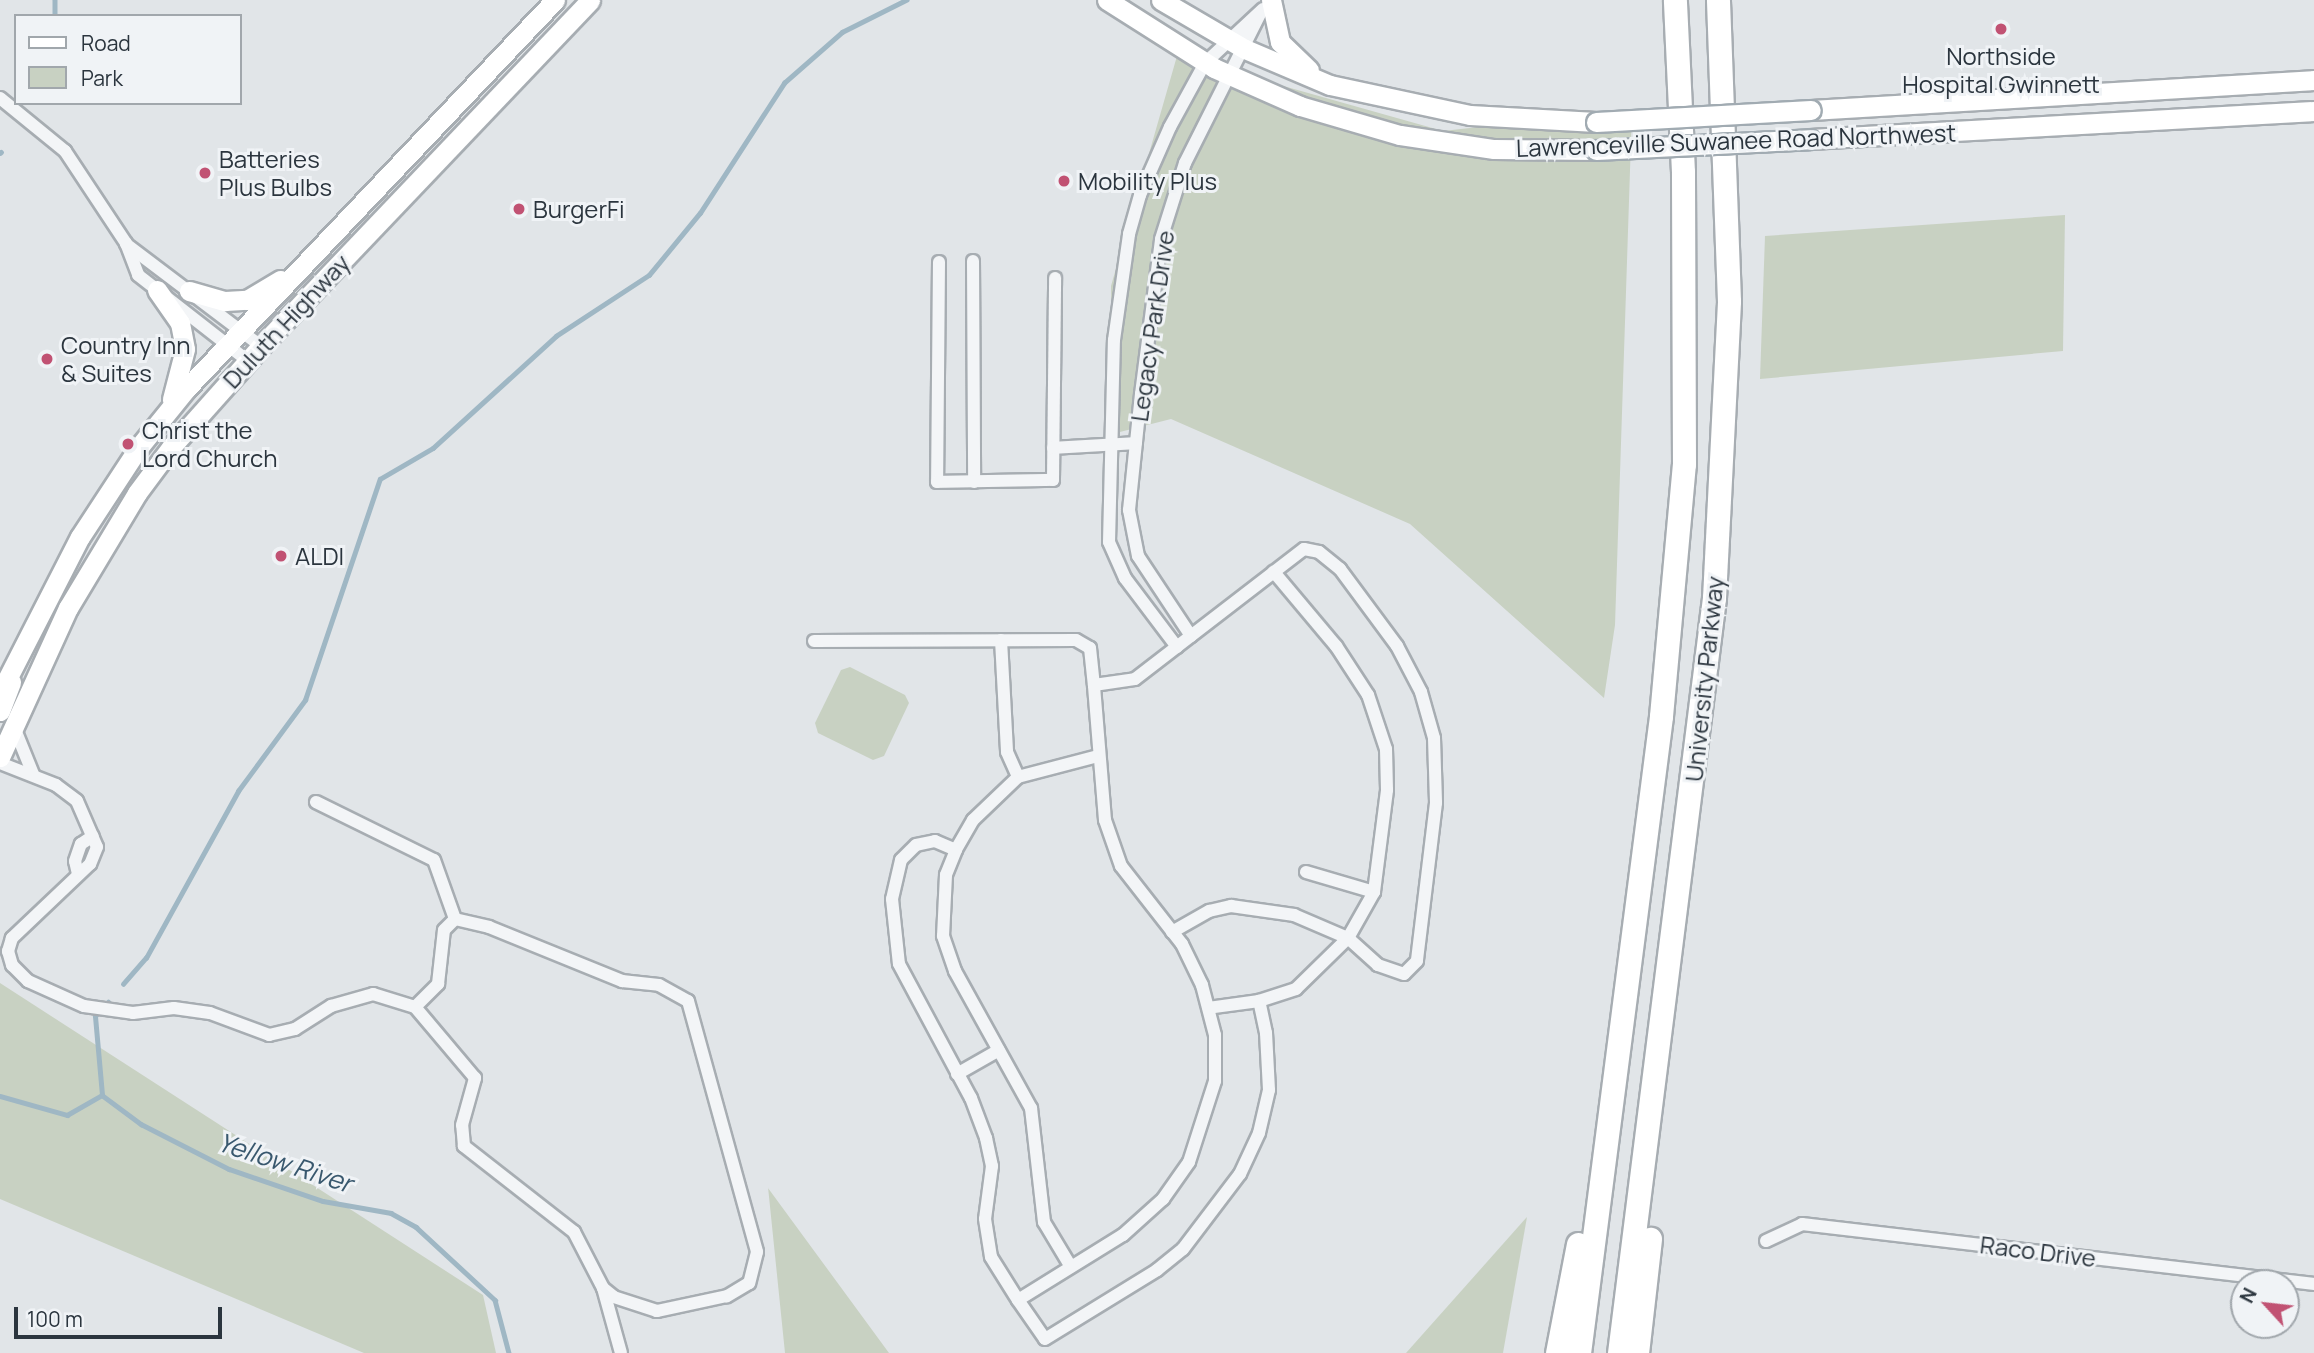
<!DOCTYPE html>
<style>
body{margin:0}
#map{position:relative;width:2314px;height:1353px;overflow:hidden;background:#e1e5e8;font-family:Manrope,sans-serif}
div>[style]{position:absolute}
[style*='--x']{left:calc(var(--x)*1px);top:calc(var(--y)*1px);width:calc(var(--w)*1px);rotate:calc(var(--a)*1deg)}
.green>*{inset:0;background:#c8d1c2}
.stream>*{height:4.5px;margin:-2.25px;padding:0 2.25px;transform-origin:2.25px;border-radius:2.25px;background:#9fb7c4}
.roads{filter:drop-shadow(2px 0 #a7adb2) drop-shadow(-2px 0 #a7adb2) drop-shadow(0 2px #a7adb2) drop-shadow(0 -2px #a7adb2)}
.minor>*{height:12px;margin:-6px;padding:0 6px;transform-origin:6px;border-radius:6px;background:#f3f5f7}
.primary>*{height:19px;margin:-9.5px;padding:0 9.5px;transform-origin:9.5px;border-radius:9.5px;background:#fff}
.motorway>*{height:23px;margin:-11.5px;padding:0 11.5px;transform-origin:11.5px;border-radius:11.5px;background:#fff}
.bridges{filter:drop-shadow(2px 0 #a1abb2) drop-shadow(-2px 0 #a1abb2) drop-shadow(0 2px #a1abb2) drop-shadow(0 -2px #a1abb2)}
.primary-bridge>*{height:19px;margin:-9.5px;padding:0 9.5px;transform-origin:9.5px;border-radius:9.5px;background:#fff}
.dots>*{width:19px;height:19px;translate:-50% -50%;box-sizing:border-box;border:4px solid #f0f3f6;border-radius:50%}
span{translate:-50% -50%;white-space:nowrap;text-align:center;line-height:1.15;-webkit-text-stroke:6px #f0f3f6;paint-order:stroke}
.poi-label{font-size:24px;color:#2b353e}
.left{translate:0 -50%;text-align:left}
.street-label{font-size:24px;color:#2b353e}
.water-label{font-size:26px;color:#39586e;font-style:italic}
.legend{position:absolute;left:14px;top:14px;width:228px;height:91px;box-sizing:border-box;background:#f0f3f6;border:2px solid #a1a7ac;margin:0;padding:9px 12px;list-style:none;font-size:21px;color:#2b353e}
.legend li{display:flex;align-items:center;gap:14px;height:35px}
.legend b{width:35px;border:2px solid #a1a7ac}
.north{position:absolute;left:2230px;top:1269px;width:70px;height:70px;box-sizing:border-box;background:#f0f3f6;border:2px solid #a1a7ac;border-radius:50%;rotate:297deg;font-size:19px;font-weight:700;line-height:28px;text-align:center;color:#2b353e}
.north::after{content:'';display:block;margin:auto;width:24px;height:32px;background:#c15273;clip-path:polygon(50% 0,100% 100%,50% 72%,0 100%)}
.scale{position:absolute;left:14px;top:1307px;width:208px;height:32px;box-sizing:border-box;border:4px solid #2b353e;border-top:0;padding-left:9px;font-size:21px;line-height:24px;white-space:nowrap;color:#2b353e;-webkit-text-stroke:5px #f0f3f6;paint-order:stroke}
</style>
<div id="map">
<div class="green">
<i style="clip-path:polygon(1177px 56px,1443px 131px,1632px 110px,1615px 625px,1604px 698px,1410px 524px,1171px 419px,1112px 434px,1111px 286px)"></i>
<i style="clip-path:polygon(2065px 215px,2063px 351px,1760px 379px,1765px 236px)"></i>
<i style="clip-path:polygon(850px 667px,905px 695px,909px 703px,884px 756px,873px 760px,818px 733px,815px 723px,841px 670px)"></i>
<i style="clip-path:polygon(0 983px,483px 1295px,496px 1353px,364px 1353px,0 1199px)"></i>
<i style="clip-path:polygon(768px 1187px,768px 1188px,889px 1353px,785px 1353px)"></i>
<i style="clip-path:polygon(1527px 1217px,1503px 1353px,1406px 1353px)"></i>
</div>
<div class="stream">
<i style="--x:55;--y:0;--w:16;--a:90"></i>
<i style="--x:0;--y:153;--w:1;--a:-45"></i>
<i style="--x:123;--y:984;--w:35;--a:-49"></i>
<i style="--x:146;--y:958;--w:191;--a:-61.1"></i>
<i style="--x:238;--y:791;--w:113;--a:-53.6"></i>
<i style="--x:305;--y:700;--w:233;--a:-71.3"></i>
<i style="--x:380;--y:479;--w:61;--a:-30.3"></i>
<i style="--x:433;--y:448;--w:166;--a:-42.3"></i>
<i style="--x:556;--y:336;--w:111;--a:-33.3"></i>
<i style="--x:649;--y:275;--w:80;--a:-50.6"></i>
<i style="--x:700;--y:213;--w:155;--a:-57.1"></i>
<i style="--x:784;--y:83;--w:77;--a:-41.3"></i>
<i style="--x:842;--y:32;--w:72;--a:-26.6"></i>
<i style="--x:102;--y:1095;--w:49;--a:36.6"></i>
<i style="--x:141;--y:1124;--w:99;--a:27.1"></i>
<i style="--x:229;--y:1169;--w:99;--a:18.8"></i>
<i style="--x:323;--y:1201;--w:69;--a:10"></i>
<i style="--x:391;--y:1213;--w:29;--a:29"></i>
<i style="--x:416;--y:1227;--w:108;--a:42.7"></i>
<i style="--x:495;--y:1300;--w:55;--a:75.2"></i>
<i style="--x:102;--y:1095;--w:79;--a:-95.1"></i>
<i style="--x:95;--y:1016;--w:19;--a:-47"></i>
<i style="--x:0;--y:1096;--w:70;--a:15.8"></i>
<i style="--x:67;--y:1115;--w:40;--a:-29.7"></i>
</div>
<div class="roads">
<div class="minor">
<i style="--x:0;--y:98;--w:84;--a:39.2"></i>
<i style="--x:65;--y:151;--w:110;--a:56.5"></i>
<i style="--x:126;--y:243;--w:34;--a:69"></i>
<i style="--x:138;--y:275;--w:140;--a:38"></i>
<i style="--x:126;--y:244;--w:169;--a:37.1"></i>
<i style="--x:973;--y:261;--w:221;--a:89.7"></i>
<i style="--x:939;--y:262;--w:220;--a:90.5"></i>
<i style="--x:937;--y:482;--w:116;--a:-1"></i>
<i style="--x:1053;--y:480;--w:202;--a:-89.4"></i>
<i style="--x:1053;--y:448;--w:83;--a:-3.4"></i>
<i style="--x:1191;--y:636;--w:96;--a:-123.5"></i>
<i style="--x:1138;--y:556;--w:47;--a:-101.1"></i>
<i style="--x:1129;--y:510;--w:117;--a:-84.1"></i>
<i style="--x:1141;--y:394;--w:156;--a:-82.6"></i>
<i style="--x:1161;--y:239;--w:80;--a:-72.5"></i>
<i style="--x:1185;--y:163;--w:169;--a:-63.3"></i>
<i style="--x:1001;--y:640;--w:112;--a:86.9"></i>
<i style="--x:1007;--y:752;--w:27;--a:66"></i>
<i style="--x:814;--y:641;--w:262;--a:-0.2"></i>
<i style="--x:1076;--y:640;--w:16;--a:30"></i>
<i style="--x:1090;--y:648;--w:37;--a:84"></i>
<i style="--x:1177;--y:647;--w:86;--a:-127"></i>
<i style="--x:1125;--y:578;--w:39;--a:-114"></i>
<i style="--x:1109;--y:542;--w:202;--a:-88.6"></i>
<i style="--x:1114;--y:340;--w:107;--a:-81.9"></i>
<i style="--x:1129;--y:234;--w:41;--a:-74.2"></i>
<i style="--x:1140;--y:195;--w:74;--a:-66.2"></i>
<i style="--x:1170;--y:127;--w:73;--a:-61.3"></i>
<i style="--x:1205;--y:63;--w:79;--a:-43"></i>
<i style="--x:14;--y:727;--w:51;--a:68"></i>
<i style="--x:1098;--y:756;--w:83;--a:165.3"></i>
<i style="--x:1018;--y:777;--w:62;--a:136.3"></i>
<i style="--x:973;--y:820;--w:34;--a:120"></i>
<i style="--x:956;--y:850;--w:23;--a:-157"></i>
<i style="--x:935;--y:841;--w:19;--a:168"></i>
<i style="--x:916;--y:845;--w:21;--a:135"></i>
<i style="--x:901;--y:860;--w:40;--a:103"></i>
<i style="--x:892;--y:899;--w:65;--a:83.9"></i>
<i style="--x:899;--y:964;--w:152;--a:61.8"></i>
<i style="--x:971;--y:1098;--w:43;--a:69.4"></i>
<i style="--x:986;--y:1138;--w:29;--a:78"></i>
<i style="--x:992;--y:1166;--w:53;--a:97.5"></i>
<i style="--x:985;--y:1219;--w:38;--a:81"></i>
<i style="--x:991;--y:1257;--w:51;--a:57.9"></i>
<i style="--x:1018;--y:1300;--w:123;--a:-31.8"></i>
<i style="--x:1123;--y:1235;--w:54;--a:-42"></i>
<i style="--x:1163;--y:1199;--w:45;--a:-54.9"></i>
<i style="--x:1189;--y:1162;--w:85;--a:-72.2"></i>
<i style="--x:1215;--y:1081;--w:46;--a:-90"></i>
<i style="--x:1215;--y:1035;--w:52;--a:-104.6"></i>
<i style="--x:1202;--y:985;--w:46;--a:-116"></i>
<i style="--x:1182;--y:944;--w:99;--a:-128"></i>
<i style="--x:1121;--y:866;--w:49;--a:-109.2"></i>
<i style="--x:1105;--y:820;--w:135;--a:-94.7"></i>
<i style="--x:1094;--y:685;--w:41;--a:-8.3"></i>
<i style="--x:1135;--y:679;--w:213;--a:-37.6"></i>
<i style="--x:1304;--y:549;--w:15;--a:11"></i>
<i style="--x:1319;--y:552;--w:27;--a:39"></i>
<i style="--x:1340;--y:569;--w:96;--a:53.5"></i>
<i style="--x:1397;--y:646;--w:52;--a:62.4"></i>
<i style="--x:1421;--y:692;--w:48;--a:74.2"></i>
<i style="--x:1434;--y:738;--w:65;--a:88.2"></i>
<i style="--x:1436;--y:803;--w:159;--a:96.9"></i>
<i style="--x:1417;--y:961;--w:18;--a:135"></i>
<i style="--x:1404;--y:974;--w:28;--a:-161"></i>
<i style="--x:1378;--y:965;--w:40;--a:-138"></i>
<i style="--x:1348;--y:938;--w:53;--a:-60.5"></i>
<i style="--x:1374;--y:892;--w:103;--a:-82.7"></i>
<i style="--x:1387;--y:790;--w:41;--a:-91.4"></i>
<i style="--x:1386;--y:749;--w:57;--a:-108.4"></i>
<i style="--x:1368;--y:695;--w:59;--a:-123.1"></i>
<i style="--x:1336;--y:646;--w:97;--a:-130"></i>
<i style="--x:0;--y:763;--w:60;--a:21.4"></i>
<i style="--x:56;--y:785;--w:26;--a:37"></i>
<i style="--x:77;--y:801;--w:50;--a:66.5"></i>
<i style="--x:97;--y:847;--w:18;--a:112"></i>
<i style="--x:90;--y:864;--w:108;--a:136.5"></i>
<i style="--x:12;--y:938;--w:14;--a:107"></i>
<i style="--x:8;--y:951;--w:15;--a:74"></i>
<i style="--x:12;--y:965;--w:23;--a:45"></i>
<i style="--x:28;--y:981;--w:61;--a:24.1"></i>
<i style="--x:84;--y:1006;--w:49;--a:8.1"></i>
<i style="--x:133;--y:1013;--w:41;--a:-7"></i>
<i style="--x:174;--y:1008;--w:36;--a:8"></i>
<i style="--x:210;--y:1013;--w:63;--a:20.4"></i>
<i style="--x:269;--y:1035;--w:27;--a:-13"></i>
<i style="--x:295;--y:1029;--w:43;--a:-32.6"></i>
<i style="--x:331;--y:1006;--w:44;--a:-15.9"></i>
<i style="--x:373;--y:994;--w:44;--a:17.2"></i>
<i style="--x:316;--y:802;--w:131;--a:26.2"></i>
<i style="--x:434;--y:860;--w:63;--a:70.4"></i>
<i style="--x:956;--y:850;--w:27;--a:112"></i>
<i style="--x:946;--y:875;--w:61;--a:92.8"></i>
<i style="--x:943;--y:936;--w:37;--a:71"></i>
<i style="--x:955;--y:971;--w:157;--a:61"></i>
<i style="--x:1031;--y:1108;--w:115;--a:83.5"></i>
<i style="--x:1044;--y:1222;--w:52;--a:59"></i>
<i style="--x:1306;--y:872;--w:71;--a:16.4"></i>
<i style="--x:78;--y:874;--w:13;--a:-103"></i>
<i style="--x:75;--y:861;--w:18;--a:-71"></i>
<i style="--x:81;--y:844;--w:14;--a:-34"></i>
<i style="--x:455;--y:919;--w:35;--a:13"></i>
<i style="--x:489;--y:927;--w:144;--a:22.1"></i>
<i style="--x:622;--y:981;--w:37;--a:6"></i>
<i style="--x:659;--y:985;--w:33;--a:29"></i>
<i style="--x:688;--y:1001;--w:260;--a:74.6"></i>
<i style="--x:757;--y:1252;--w:32;--a:104"></i>
<i style="--x:749;--y:1283;--w:26;--a:149"></i>
<i style="--x:727;--y:1296;--w:72;--a:167.9"></i>
<i style="--x:657;--y:1311;--w:45;--a:-162"></i>
<i style="--x:614;--y:1297;--w:14;--a:-141"></i>
<i style="--x:603;--y:1288;--w:63;--a:-117.4"></i>
<i style="--x:574;--y:1232;--w:140;--a:-142"></i>
<i style="--x:464;--y:1146;--w:21;--a:-95"></i>
<i style="--x:462;--y:1125;--w:49;--a:-74.5"></i>
<i style="--x:475;--y:1078;--w:93;--a:-130.2"></i>
<i style="--x:415;--y:1007;--w:33;--a:-45"></i>
<i style="--x:438;--y:984;--w:54;--a:-83.7"></i>
<i style="--x:444;--y:930;--w:16;--a:-45"></i>
<i style="--x:1172;--y:932;--w:43;--a:-29.6"></i>
<i style="--x:1209;--y:911;--w:23;--a:-13"></i>
<i style="--x:1231;--y:906;--w:64;--a:8.1"></i>
<i style="--x:1294;--y:915;--w:59;--a:23.1"></i>
<i style="--x:1348;--y:938;--w:73;--a:135.6"></i>
<i style="--x:1296;--y:989;--w:39;--a:162"></i>
<i style="--x:957;--y:1074;--w:48;--a:-29.7"></i>
<i style="--x:1766;--y:1241;--w:40;--a:-25"></i>
<i style="--x:1802;--y:1224;--w:516;--a:6.68"></i>
<i style="--x:603;--y:1288;--w:67;--a:74.5"></i>
<i style="--x:1018;--y:1300;--w:47;--a:55.3"></i>
<i style="--x:1045;--y:1339;--w:132;--a:-31.6"></i>
<i style="--x:1157;--y:1270;--w:33;--a:-39"></i>
<i style="--x:1183;--y:1249;--w:94;--a:-52.8"></i>
<i style="--x:1240;--y:1174;--w:45;--a:-65.1"></i>
<i style="--x:1259;--y:1133;--w:44;--a:-76.9"></i>
<i style="--x:1269;--y:1090;--w:57;--a:-93"></i>
<i style="--x:1266;--y:1033;--w:33;--a:-102"></i>
<i style="--x:1259;--y:1001;--w:51;--a:172.2"></i>
</div>
<div class="primary">
<i style="--x:1107;--y:0;--w:127;--a:32.4"></i>
<i style="--x:1214;--y:68;--w:94;--a:23.8"></i>
<i style="--x:1300;--y:106;--w:104;--a:16.2"></i>
<i style="--x:1400;--y:135;--w:95;--a:8.5"></i>
<i style="--x:1494;--y:149;--w:102;--a:0.6"></i>
<i style="--x:1161;--y:0;--w:97;--a:30.3"></i>
<i style="--x:1245;--y:49;--w:92;--a:23"></i>
<i style="--x:1330;--y:85;--w:143;--a:12.1"></i>
<i style="--x:1470;--y:115;--w:126;--a:3.2"></i>
<i style="--x:1271;--y:0;--w:43;--a:77.9"></i>
<i style="--x:1280;--y:42;--w:40;--a:44"></i>
<i style="--x:1811;--y:110;--w:504;--a:-3.41"></i>
<i style="--x:1810;--y:139;--w:505;--a:-3.18"></i>
<i style="--x:157;--y:290;--w:40;--a:55.1"></i>
<i style="--x:180;--y:323;--w:26;--a:79"></i>
<i style="--x:185;--y:349;--w:52;--a:104.6"></i>
<i style="--x:189;--y:291;--w:37;--a:16"></i>
<i style="--x:225;--y:301;--w:22;--a:-3"></i>
<i style="--x:247;--y:300;--w:39;--a:-31"></i>
<i style="--x:0;--y:693;--w:175;--a:-62.9"></i>
<i style="--x:80;--y:537;--w:108;--a:-56.8"></i>
<i style="--x:139;--y:447;--w:75;--a:-51"></i>
<i style="--x:186;--y:389;--w:536;--a:-46.51"></i>
<i style="--x:0;--y:711;--w:31;--a:-69"></i>
<i style="--x:0;--y:757;--w:164;--a:-65.5"></i>
<i style="--x:68;--y:608;--w:134;--a:-59"></i>
<i style="--x:137;--y:493;--w:59;--a:-53.3"></i>
<i style="--x:172;--y:446;--w:134;--a:-48.3"></i>
<i style="--x:261;--y:346;--w:477;--a:-46.4"></i>
</div>
<div class="motorway">
<i style="--x:1557;--y:1353;--w:111;--a:-79.1"></i>
<i style="--x:1579;--y:1353;--w:642;--a:-82.66"></i>
<i style="--x:1661;--y:716;--w:253;--a:-84.8"></i>
<i style="--x:1684;--y:464;--w:292;--a:-90.2"></i>
<i style="--x:1683;--y:172;--w:172;--a:-92.7"></i>
<i style="--x:1619;--y:1353;--w:761;--a:-82.83"></i>
<i style="--x:1714;--y:598;--w:297;--a:-87.1"></i>
<i style="--x:1729;--y:301;--w:301;--a:-92.1"></i>
<i style="--x:1637;--y:1353;--w:115;--a:-83.5"></i>
</div>
</div>
<div class="bridges">
<div class="primary-bridge">
<i style="--x:1596;--y:122;--w:215;--a:-3.2"></i>
<i style="--x:1596;--y:150;--w:214;--a:-2.9"></i>
</div>
</div>
<div class="dots">
<i style="left:2001px;top:29px;background:#c15273"></i>
<i style="left:205px;top:173px;background:#c15273"></i>
<i style="left:1064px;top:181px;background:#c15273"></i>
<i style="left:519px;top:209px;background:#c15273"></i>
<i style="left:47px;top:359px;background:#c15273"></i>
<i style="left:128px;top:444px;background:#c15273"></i>
<i style="left:281px;top:556px;background:#c15273"></i>
</div>
<div class="poi-label">
<span style="left:2001px;top:70px">Northside<br>Hospital Gwinnett</span>
<span class="left" style="left:219px;top:173px">Batteries<br>Plus Bulbs</span>
<span class="left" style="left:1078px;top:181px">Mobility Plus</span>
<span class="left" style="left:533px;top:209px">BurgerFi</span>
<span class="left" style="left:61px;top:359px">Country Inn<br>&amp; Suites</span>
<span class="left" style="left:142px;top:444px">Christ the<br>Lord Church</span>
<span class="left" style="left:295px;top:556px">ALDI</span>
</div>
<div class="street-label">
<span style="left:1736px;top:140px;rotate:-2deg">Lawrenceville Suwanee Road Northwest</span>
<span style="left:286px;top:321px;rotate:-47deg">Duluth Highway</span>
<span style="left:1152px;top:326px;rotate:-82deg">Legacy Park Drive</span>
<span style="left:1704px;top:679px;rotate:-84deg">University Parkway</span>
<span style="left:2038px;top:1251px;rotate:7deg">Raco Drive</span>
</div>
<div class="water-label">
<span style="left:285px;top:1163px;rotate:18deg">Yellow River</span>
</div>
<ul class="legend">
<li><b style="height:9px;background:#fff"></b>Road</li>
<li><b style="height:19px;background:#c8d1c2"></b>Park</li>
</ul>
<div class="north">N</div>
<div class="scale">100 m</div>
</div>
